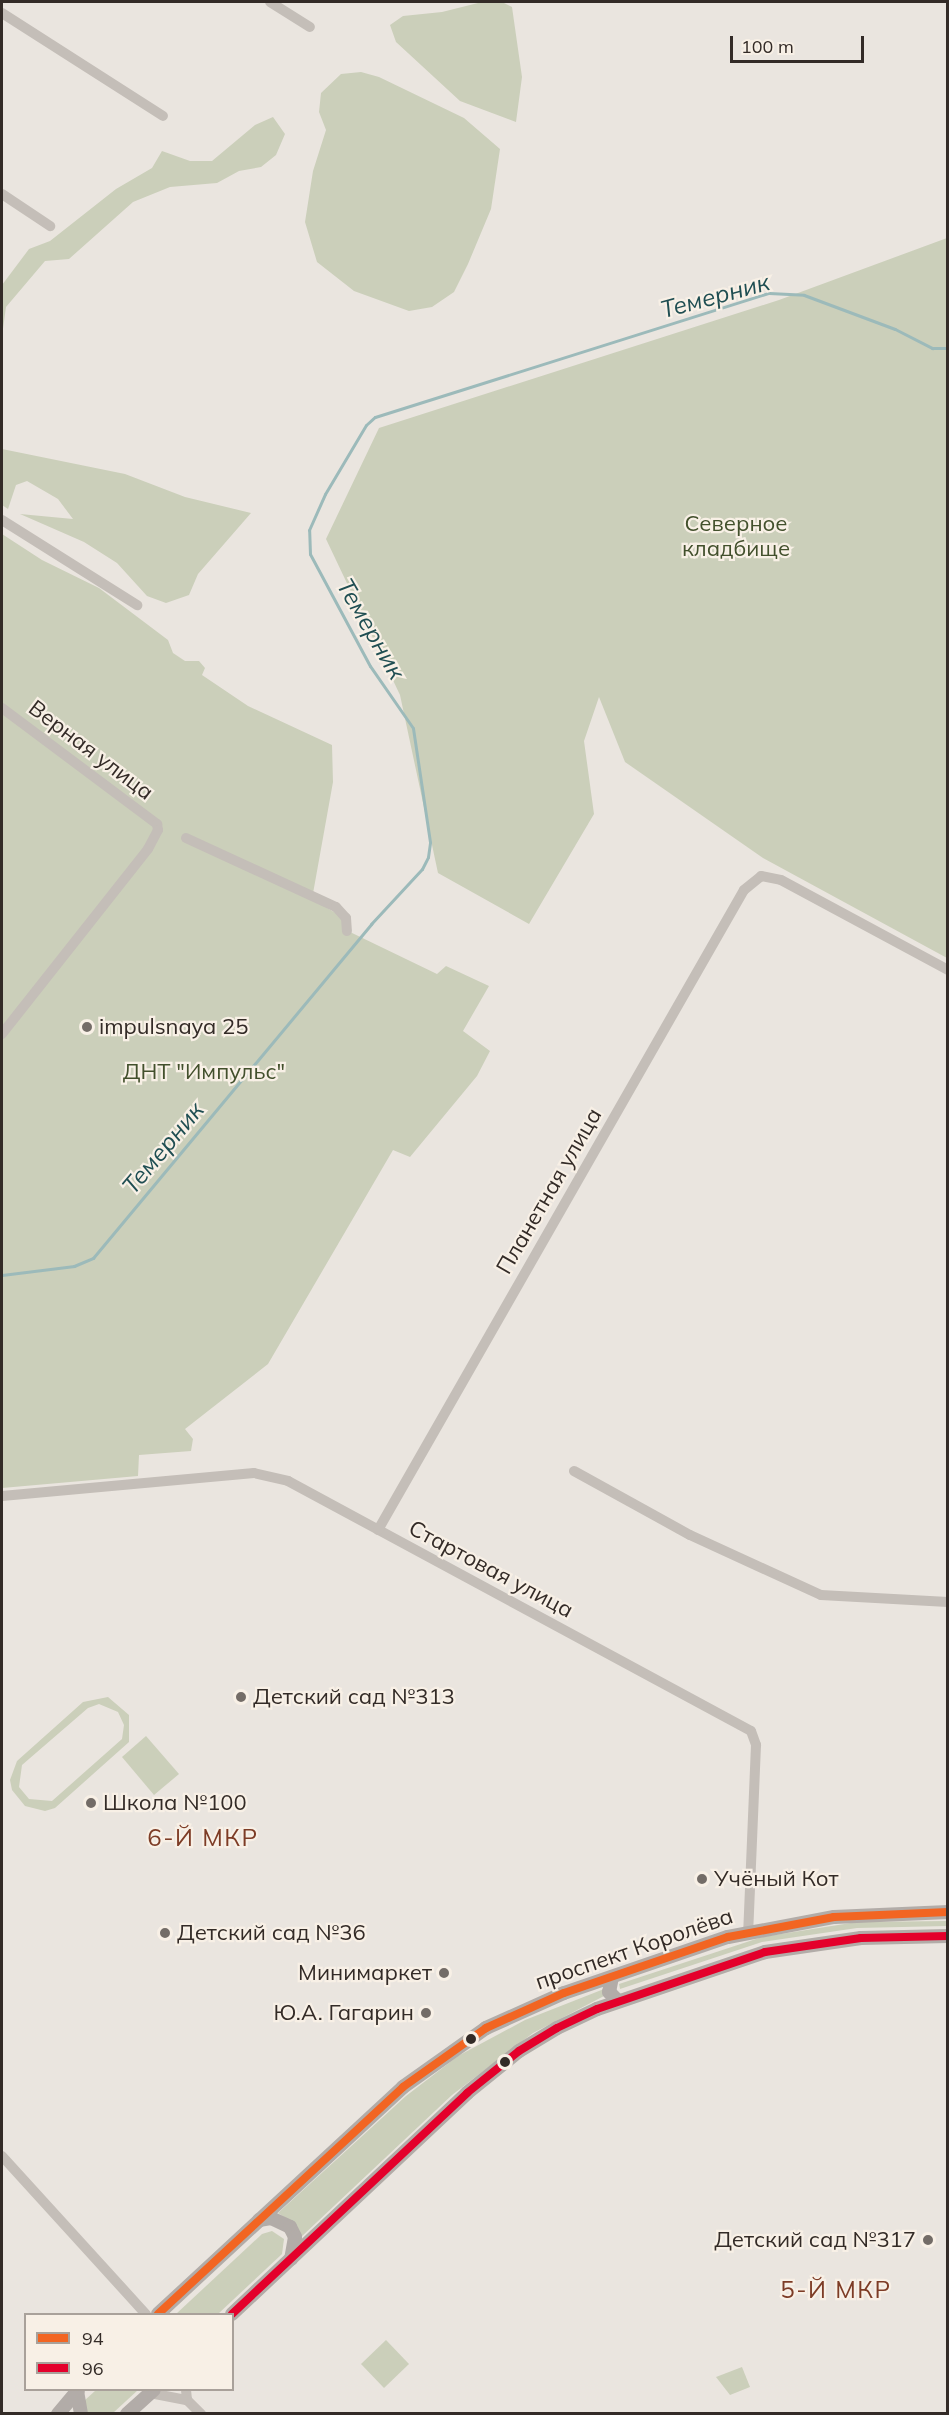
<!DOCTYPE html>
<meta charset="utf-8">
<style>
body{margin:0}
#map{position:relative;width:949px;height:2415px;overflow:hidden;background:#eae5df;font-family:Mulish,sans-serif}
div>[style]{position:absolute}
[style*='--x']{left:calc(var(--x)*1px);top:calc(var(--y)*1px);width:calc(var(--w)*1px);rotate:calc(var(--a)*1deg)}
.green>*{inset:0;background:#cbcfba}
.stream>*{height:3px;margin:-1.5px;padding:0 1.5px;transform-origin:1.5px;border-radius:1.5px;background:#9cbaba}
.minor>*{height:10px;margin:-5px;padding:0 5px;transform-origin:5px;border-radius:5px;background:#c4beb8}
.major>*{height:14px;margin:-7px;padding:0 7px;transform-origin:7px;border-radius:7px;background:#b2aca8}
.bus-1>*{height:8px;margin:-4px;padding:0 4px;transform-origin:4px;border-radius:4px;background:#f26522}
.bus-2>*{height:8px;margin:-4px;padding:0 4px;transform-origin:4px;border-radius:4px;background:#e4002b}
.dots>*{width:16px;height:16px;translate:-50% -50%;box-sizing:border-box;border:3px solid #f8f0e6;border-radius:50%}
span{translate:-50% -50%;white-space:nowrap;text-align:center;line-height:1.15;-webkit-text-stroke:4.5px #f8f0e6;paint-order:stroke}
.park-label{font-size:22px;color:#42502c}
.street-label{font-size:22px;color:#332b27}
.poi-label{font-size:22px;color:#332b27}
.left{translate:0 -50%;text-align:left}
.right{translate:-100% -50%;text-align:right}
.water-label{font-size:24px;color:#1f4e52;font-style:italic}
.neighbourhood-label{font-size:24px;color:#7d3c26;letter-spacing:1.5px}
.frame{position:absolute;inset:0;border:3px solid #332b27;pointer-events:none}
.legend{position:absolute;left:24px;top:2313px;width:210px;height:78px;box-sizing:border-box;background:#f8f0e6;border:2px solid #a9a19a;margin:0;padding:8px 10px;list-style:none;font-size:18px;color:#332b27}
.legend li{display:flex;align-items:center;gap:12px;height:30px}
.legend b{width:30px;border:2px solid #a9a19a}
.scale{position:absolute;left:730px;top:36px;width:134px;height:27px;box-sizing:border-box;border:3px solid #332b27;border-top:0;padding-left:8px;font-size:18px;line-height:21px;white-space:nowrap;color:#332b27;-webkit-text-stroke:4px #f8f0e6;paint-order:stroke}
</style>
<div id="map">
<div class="green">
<i style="clip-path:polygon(482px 2px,502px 2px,512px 7px,522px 77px,516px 122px,460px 101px,396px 42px,390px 25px,403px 16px,442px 12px)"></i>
<i style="clip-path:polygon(361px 72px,379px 77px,464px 118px,500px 149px,491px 209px,468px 264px,454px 292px,432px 307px,409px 311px,354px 291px,317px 262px,305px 222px,313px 171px,326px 130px,319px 112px,321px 93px,341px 74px)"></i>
<i style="clip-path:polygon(273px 117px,285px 134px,276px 155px,261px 167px,239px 171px,217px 183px,170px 187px,133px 202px,69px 259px,45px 261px,6px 307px,2px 336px,2px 285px,29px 249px,50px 241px,116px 189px,152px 168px,162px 151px,190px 161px,212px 161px,255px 125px)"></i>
<i style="clip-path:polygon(947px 238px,947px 958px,763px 858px,625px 762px,599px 697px,584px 741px,594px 814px,529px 924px,438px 873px,400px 695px,326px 539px,379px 428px,779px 300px)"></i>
<i style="clip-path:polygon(2px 449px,125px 474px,185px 497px,251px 513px,198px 574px,189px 595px,166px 603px,147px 596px,117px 563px,84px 542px,20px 514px,73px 519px,58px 499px,27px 481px,16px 485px,8px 509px,2px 505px)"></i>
<i style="clip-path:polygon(2px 534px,42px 560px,99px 588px,168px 640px,173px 653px,185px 661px,199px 661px,205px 668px,202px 675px,248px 706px,332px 745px,333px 782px,312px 899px,346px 919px,350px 932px,437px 974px,446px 966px,489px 986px,463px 1031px,490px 1051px,477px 1076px,410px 1157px,393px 1150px,268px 1364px,185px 1429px,193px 1439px,191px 1451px,139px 1455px,138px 1476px,2px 1488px)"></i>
<i style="clip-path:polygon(evenodd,108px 1697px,129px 1715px,129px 1742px,55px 1808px,45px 1811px,25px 1806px,12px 1790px,10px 1780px,17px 1761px,83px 1702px,108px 1697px,99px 1704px,118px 1712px,124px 1725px,122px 1739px,52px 1801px,29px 1799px,19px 1787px,22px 1765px,88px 1708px,99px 1704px)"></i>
<i style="clip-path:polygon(146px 1736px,179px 1774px,154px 1795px,122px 1757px)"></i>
<i style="clip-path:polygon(947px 1921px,947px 1926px,857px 1928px,762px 1942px,620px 1989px,619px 1984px,762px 1937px,857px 1922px)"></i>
<i style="clip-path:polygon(604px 1989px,604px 1996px,533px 2033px,452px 2095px,300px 2238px,296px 2224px,278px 2213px,406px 2096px,458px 2056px,525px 2020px)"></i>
<i style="clip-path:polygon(272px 2231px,284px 2239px,282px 2254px,218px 2314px,176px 2314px,262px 2234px)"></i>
<i style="clip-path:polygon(386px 2340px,409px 2364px,384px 2388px,361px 2364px)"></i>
<i style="clip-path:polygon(742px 2367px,750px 2387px,730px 2395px,716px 2377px)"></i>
<i style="clip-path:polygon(96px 2390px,138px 2390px,113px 2413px,82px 2413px,84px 2401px)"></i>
</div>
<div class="stream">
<i style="--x:2;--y:1275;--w:73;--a:-7.1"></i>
<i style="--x:74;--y:1266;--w:21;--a:-23"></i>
<i style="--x:93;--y:1258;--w:435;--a:-50.2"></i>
<i style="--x:371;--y:924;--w:75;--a:-47.2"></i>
<i style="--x:422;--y:869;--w:13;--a:-63"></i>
<i style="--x:428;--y:857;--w:15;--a:-82"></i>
<i style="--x:430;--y:842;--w:115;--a:-98.5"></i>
<i style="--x:413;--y:728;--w:75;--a:-124.7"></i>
<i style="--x:370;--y:666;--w:127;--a:-118.2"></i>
<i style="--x:310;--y:554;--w:24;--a:-92"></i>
<i style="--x:309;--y:530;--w:39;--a:-66"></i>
<i style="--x:325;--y:494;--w:80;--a:-59.3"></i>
<i style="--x:366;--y:425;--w:12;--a:-42"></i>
<i style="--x:375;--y:417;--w:413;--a:-17.5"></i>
<i style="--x:769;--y:293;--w:35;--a:3"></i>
<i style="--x:804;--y:295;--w:97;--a:20.5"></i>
<i style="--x:895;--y:329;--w:42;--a:27.2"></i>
<i style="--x:932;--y:348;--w:16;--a:0"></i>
</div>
<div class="minor">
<i style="--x:270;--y:2;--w:47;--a:32"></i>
<i style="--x:2;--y:13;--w:191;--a:32.6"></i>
<i style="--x:2;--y:194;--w:58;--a:33.7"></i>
<i style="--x:2;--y:520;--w:160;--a:32.2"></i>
<i style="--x:2;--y:708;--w:194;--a:36.8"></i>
<i style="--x:157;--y:824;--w:6;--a:81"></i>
<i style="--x:158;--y:830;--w:21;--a:118"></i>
<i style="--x:148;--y:849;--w:236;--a:128.3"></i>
<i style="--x:186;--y:838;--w:165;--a:24.7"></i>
<i style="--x:336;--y:907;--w:15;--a:48"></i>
<i style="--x:346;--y:918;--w:13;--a:86"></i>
<i style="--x:574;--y:1471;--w:132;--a:28.9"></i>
<i style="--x:690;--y:1535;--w:144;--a:24.6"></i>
<i style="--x:821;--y:1595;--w:127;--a:3.2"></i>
<i style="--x:2;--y:1496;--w:253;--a:-5.2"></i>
<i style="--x:254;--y:1473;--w:35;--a:13"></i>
<i style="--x:288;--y:1481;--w:526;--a:28.37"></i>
<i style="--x:751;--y:1731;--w:15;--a:70"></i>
<i style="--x:756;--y:1745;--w:187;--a:92.4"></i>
<i style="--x:378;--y:1530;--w:737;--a:-60.24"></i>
<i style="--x:744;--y:890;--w:22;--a:-39"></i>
<i style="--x:761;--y:876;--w:20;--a:11"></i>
<i style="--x:781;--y:880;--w:190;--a:28.3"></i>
<i style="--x:2;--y:2156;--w:214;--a:47.7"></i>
<i style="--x:186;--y:2390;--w:10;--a:84"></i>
<i style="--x:187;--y:2400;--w:20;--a:45"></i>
<i style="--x:150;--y:2393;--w:38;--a:11"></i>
</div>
<div class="major">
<i style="--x:612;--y:1977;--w:15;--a:101"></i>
<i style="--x:609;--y:1992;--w:13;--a:45"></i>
<i style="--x:259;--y:2220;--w:12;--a:-9"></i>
<i style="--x:271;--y:2218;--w:21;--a:25"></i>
<i style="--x:290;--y:2227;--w:11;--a:63"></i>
<i style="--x:295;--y:2237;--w:22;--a:100"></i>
<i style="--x:158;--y:2314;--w:334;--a:-42.8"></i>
<i style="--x:403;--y:2087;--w:102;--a:-35.4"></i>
<i style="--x:486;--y:2028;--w:85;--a:-24.2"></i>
<i style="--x:564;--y:1993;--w:173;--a:-18.9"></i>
<i style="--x:728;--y:1937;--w:108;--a:-10.7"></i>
<i style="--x:834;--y:1917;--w:114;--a:-2.5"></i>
<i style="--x:232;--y:2314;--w:323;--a:-43.2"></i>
<i style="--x:467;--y:2093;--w:67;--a:-38.9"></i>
<i style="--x:519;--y:2051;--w:44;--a:-31.2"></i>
<i style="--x:557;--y:2028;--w:44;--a:-25.4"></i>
<i style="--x:597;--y:2009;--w:177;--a:-18.7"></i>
<i style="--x:765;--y:1952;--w:97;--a:-8.3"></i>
<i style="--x:861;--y:1938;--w:87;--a:-1.3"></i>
<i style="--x:77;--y:2391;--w:23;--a:80"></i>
<i style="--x:58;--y:2414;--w:31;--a:-50"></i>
<i style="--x:127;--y:2414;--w:36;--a:-42"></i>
</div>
<div class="bus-1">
<i style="--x:158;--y:2314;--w:334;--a:-42.8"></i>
<i style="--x:403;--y:2087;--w:102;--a:-35.4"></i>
<i style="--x:486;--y:2028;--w:85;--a:-24.2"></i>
<i style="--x:564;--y:1993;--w:173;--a:-18.9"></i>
<i style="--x:728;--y:1937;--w:108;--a:-10.7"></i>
<i style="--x:834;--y:1917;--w:114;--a:-2.5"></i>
</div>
<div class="bus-2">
<i style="--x:232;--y:2314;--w:323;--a:-43.2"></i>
<i style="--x:467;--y:2093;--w:67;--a:-38.9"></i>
<i style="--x:519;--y:2051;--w:44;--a:-31.2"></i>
<i style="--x:557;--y:2028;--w:44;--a:-25.4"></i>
<i style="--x:597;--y:2009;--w:177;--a:-18.7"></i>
<i style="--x:765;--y:1952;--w:97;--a:-8.3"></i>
<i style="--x:861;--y:1938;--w:87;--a:-1.3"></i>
</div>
<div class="dots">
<i style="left:87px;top:1027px;background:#736c67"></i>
<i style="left:241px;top:1697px;background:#736c67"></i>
<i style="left:91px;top:1803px;background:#736c67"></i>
<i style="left:702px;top:1879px;background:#736c67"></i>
<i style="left:165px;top:1933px;background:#736c67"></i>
<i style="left:444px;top:1973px;background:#736c67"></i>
<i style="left:426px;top:2013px;background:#736c67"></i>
<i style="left:471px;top:2039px;background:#332b27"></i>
<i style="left:505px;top:2062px;background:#332b27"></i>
<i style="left:928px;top:2240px;background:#736c67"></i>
</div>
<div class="park-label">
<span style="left:736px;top:536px">Северное<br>кладбище</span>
<span style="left:204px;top:1072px">ДНТ "Импульс"</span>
</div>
<div class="street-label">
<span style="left:91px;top:750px;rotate:37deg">Верная улица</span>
<span style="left:549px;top:1191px;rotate:-60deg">Планетная улица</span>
<span style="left:491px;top:1569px;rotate:28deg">Стартовая улица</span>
<span style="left:634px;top:1949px;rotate:-19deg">проспект Королёва</span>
</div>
<div class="poi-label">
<span class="left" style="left:99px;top:1027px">impulsnaya 25</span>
<span class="left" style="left:253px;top:1697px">Детский сад №313</span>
<span class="left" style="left:103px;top:1803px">Школа №100</span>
<span class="left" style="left:714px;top:1879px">Учёный Кот</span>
<span class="left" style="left:177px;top:1933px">Детский сад №36</span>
<span class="right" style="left:432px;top:1973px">Минимаркет</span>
<span class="right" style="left:414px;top:2013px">Ю.А. Гагарин</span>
<span class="right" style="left:916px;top:2240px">Детский сад №317</span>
</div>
<div class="water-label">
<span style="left:715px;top:296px;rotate:-15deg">Темерник</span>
<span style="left:371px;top:629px;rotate:60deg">Темерник</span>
<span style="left:163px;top:1148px;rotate:-50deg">Темерник</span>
</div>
<div class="neighbourhood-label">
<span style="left:203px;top:1838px">6-Й МКР</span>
<span style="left:836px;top:2290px">5-Й МКР</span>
</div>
<div class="frame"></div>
<ul class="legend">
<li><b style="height:8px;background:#f26522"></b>94</li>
<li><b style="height:8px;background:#e4002b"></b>96</li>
</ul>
<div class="scale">100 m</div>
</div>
